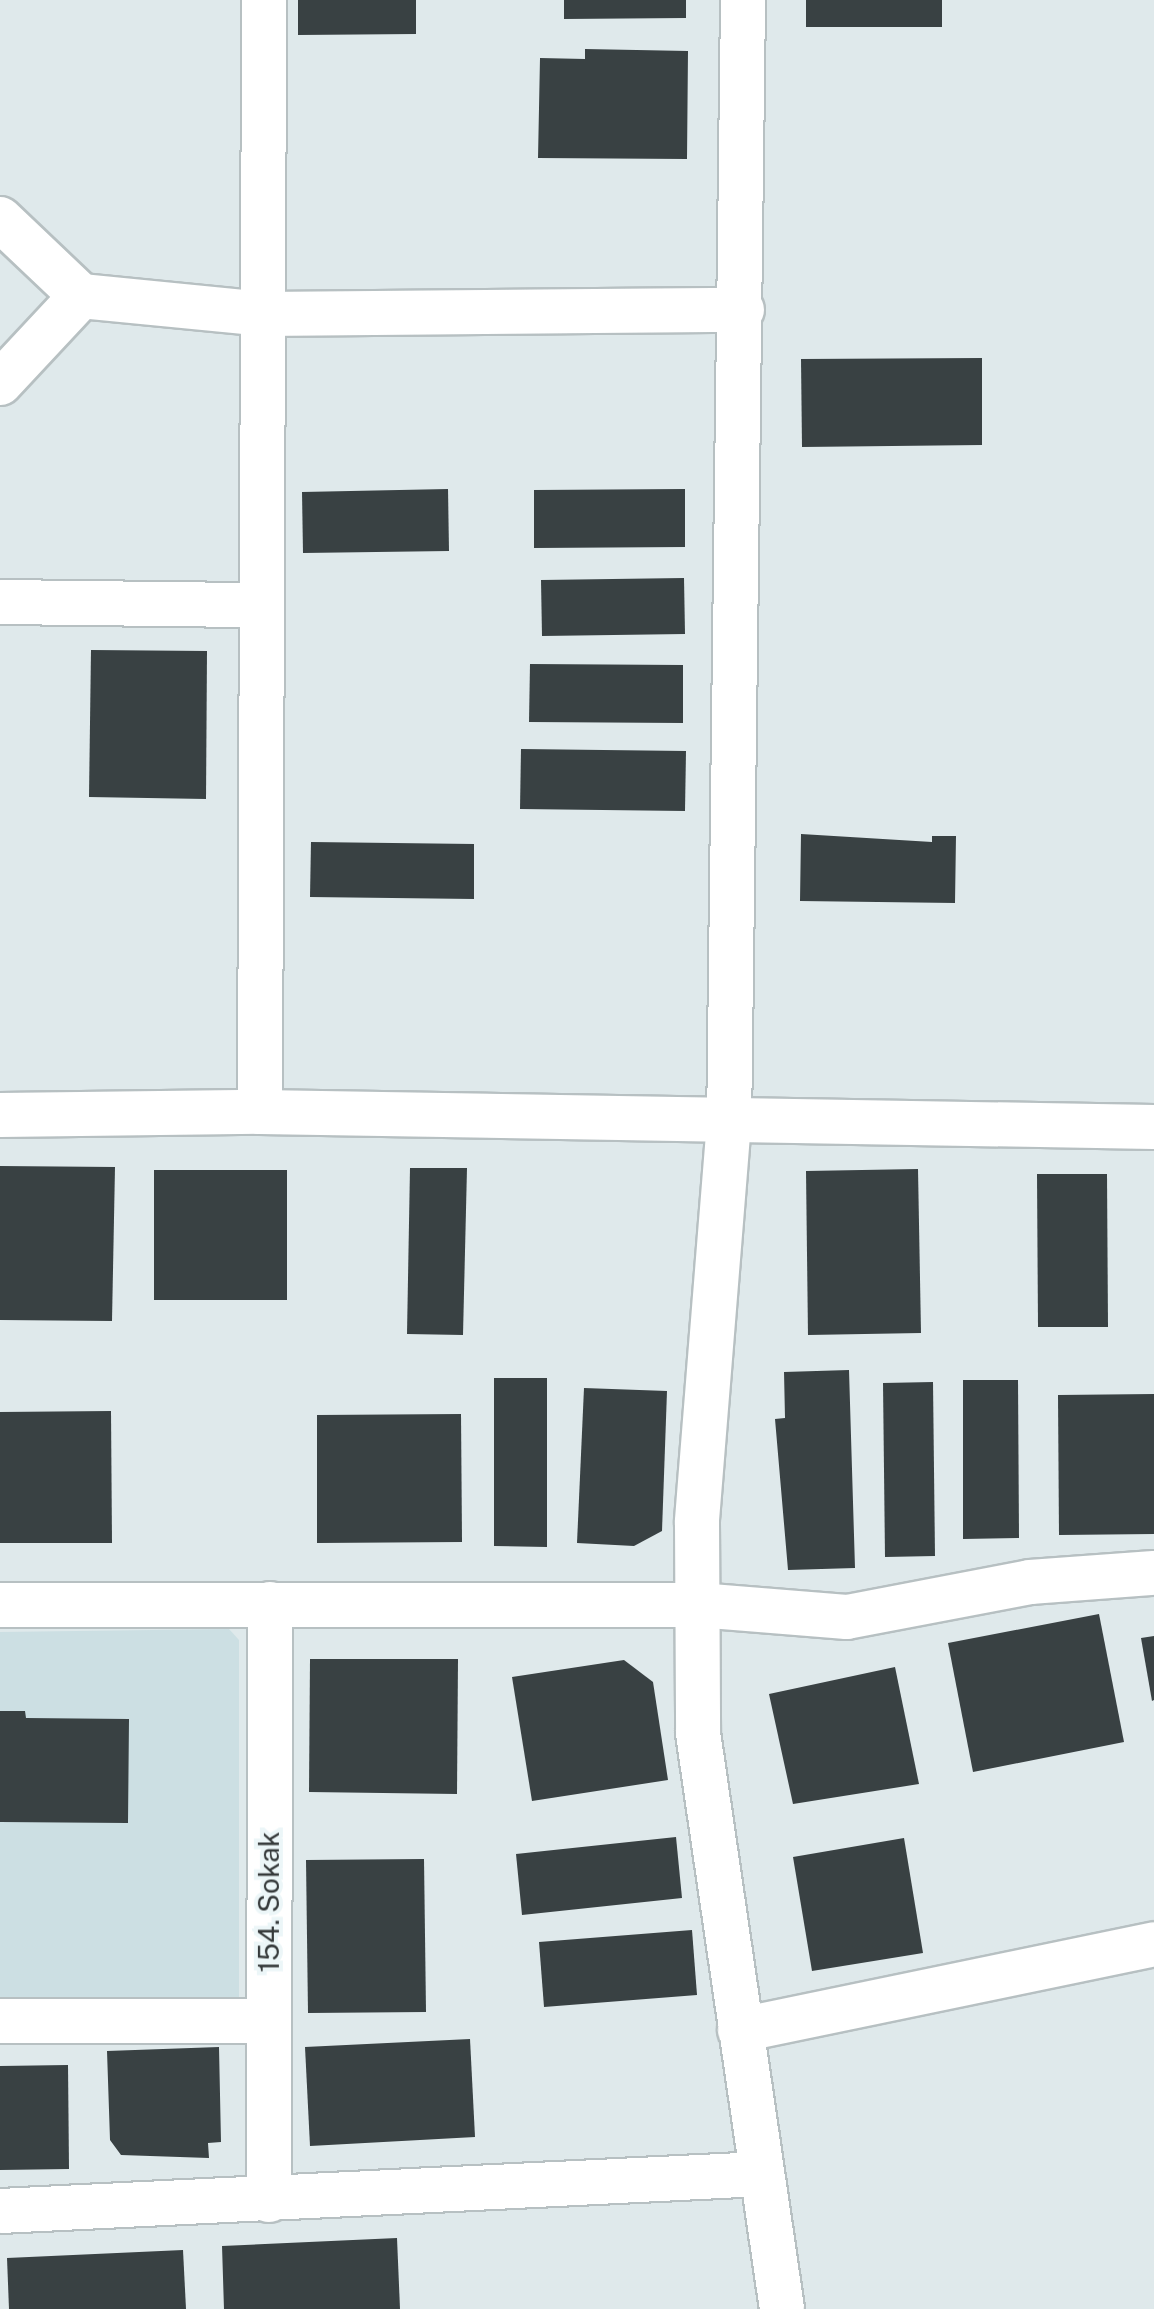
<!DOCTYPE html>
<style>
body{margin:0}
#map{position:relative;width:1154px;height:2309px;overflow:hidden;background:#dfe9eb;font-family:"Public Sans",sans-serif}
div>[style]{position:absolute}
[style*='--x']{left:calc(var(--x)*1px);top:calc(var(--y)*1px);width:calc(var(--w)*1px);rotate:calc(var(--a)*1deg)}
.built>*{inset:0;background:#ccdfe3}
.building>*{inset:0;background:#394143}
.roads{filter:drop-shadow(2px 0 #b7c0c2) drop-shadow(-2px 0 #b7c0c2) drop-shadow(0 2px #b7c0c2) drop-shadow(0 -2px #b7c0c2)}
.street>*{height:44px;margin:-22px;padding:0 22px;transform-origin:22px;border-radius:22px;background:#fff}
span{translate:-50% -50%;white-space:nowrap;text-align:center;line-height:1.15;-webkit-text-stroke:8px #ecf6f8;paint-order:stroke}
.street-label{font-size:28px;color:#35393a}
</style>
<div id="map">
<div class="built">
<i style="clip-path:polygon(229px 1629px,239px 1640px,239px 2002px,0 2001px,0 1632px)"></i>
</div>
<div class="building">
<i style="clip-path:polygon(298px 0,416px 0,416px 34px,298px 35px)"></i>
<i style="clip-path:polygon(564px 0,686px 0,686px 18px,564px 19px)"></i>
<i style="clip-path:polygon(806px 0,942px 0,942px 27px,806px 27px)"></i>
<i style="clip-path:polygon(585px 49px,688px 51px,687px 159px,538px 158px,540px 58px,585px 59px)"></i>
<i style="clip-path:polygon(982px 358px,982px 445px,802px 447px,801px 359px)"></i>
<i style="clip-path:polygon(448px 489px,449px 551px,303px 553px,302px 492px)"></i>
<i style="clip-path:polygon(685px 489px,685px 547px,534px 548px,534px 490px)"></i>
<i style="clip-path:polygon(684px 578px,685px 634px,542px 636px,541px 580px)"></i>
<i style="clip-path:polygon(91px 650px,207px 651px,206px 799px,89px 797px)"></i>
<i style="clip-path:polygon(530px 664px,683px 665px,683px 723px,529px 722px)"></i>
<i style="clip-path:polygon(521px 749px,686px 751px,685px 811px,520px 809px)"></i>
<i style="clip-path:polygon(801px 834px,932px 842px,932px 836px,956px 836px,955px 903px,800px 901px)"></i>
<i style="clip-path:polygon(311px 842px,474px 844px,474px 899px,310px 897px)"></i>
<i style="clip-path:polygon(0 1166px,115px 1167px,112px 1321px,0 1320px)"></i>
<i style="clip-path:polygon(410px 1168px,467px 1168px,463px 1335px,407px 1334px)"></i>
<i style="clip-path:polygon(918px 1169px,921px 1333px,808px 1335px,806px 1171px)"></i>
<i style="clip-path:polygon(154px 1170px,287px 1170px,287px 1300px,154px 1300px)"></i>
<i style="clip-path:polygon(1037px 1174px,1107px 1174px,1108px 1327px,1038px 1327px)"></i>
<i style="clip-path:polygon(849px 1370px,855px 1568px,788px 1570px,775px 1419px,785px 1418px,784px 1372px)"></i>
<i style="clip-path:polygon(494px 1378px,547px 1378px,547px 1547px,494px 1546px)"></i>
<i style="clip-path:polygon(963px 1380px,1018px 1380px,1019px 1538px,963px 1539px)"></i>
<i style="clip-path:polygon(933px 1382px,935px 1556px,885px 1557px,883px 1383px)"></i>
<i style="clip-path:polygon(584px 1388px,667px 1391px,662px 1531px,634px 1546px,577px 1543px)"></i>
<i style="clip-path:polygon(1154px 1394px,1154px 1534px,1059px 1535px,1058px 1395px)"></i>
<i style="clip-path:polygon(111px 1411px,112px 1543px,0 1543px,0 1412px)"></i>
<i style="clip-path:polygon(461px 1414px,462px 1542px,317px 1543px,317px 1415px)"></i>
<i style="clip-path:polygon(1099px 1614px,1124px 1742px,973px 1772px,948px 1643px)"></i>
<i style="clip-path:polygon(1154px 1636px,1154px 1700px,1152px 1701px,1141px 1638px)"></i>
<i style="clip-path:polygon(310px 1659px,458px 1659px,457px 1794px,309px 1792px)"></i>
<i style="clip-path:polygon(624px 1660px,653px 1682px,668px 1780px,532px 1801px,512px 1677px)"></i>
<i style="clip-path:polygon(895px 1667px,919px 1784px,793px 1804px,769px 1694px)"></i>
<i style="clip-path:polygon(0 1711px,25px 1711px,26px 1718px,129px 1719px,128px 1823px,0 1822px)"></i>
<i style="clip-path:polygon(676px 1837px,682px 1898px,522px 1915px,516px 1854px)"></i>
<i style="clip-path:polygon(904px 1838px,923px 1953px,812px 1971px,793px 1857px)"></i>
<i style="clip-path:polygon(424px 1859px,426px 2012px,308px 2013px,306px 1860px)"></i>
<i style="clip-path:polygon(692px 1930px,697px 1995px,544px 2007px,539px 1942px)"></i>
<i style="clip-path:polygon(470px 2039px,475px 2137px,310px 2146px,305px 2047px)"></i>
<i style="clip-path:polygon(219px 2047px,221px 2142px,208px 2143px,209px 2158px,121px 2155px,110px 2140px,107px 2051px)"></i>
<i style="clip-path:polygon(68px 2065px,69px 2169px,0 2170px,0 2066px)"></i>
<i style="clip-path:polygon(397px 2238px,400px 2309px,224px 2309px,222px 2246px)"></i>
<i style="clip-path:polygon(183px 2250px,186px 2309px,9px 2309px,7px 2258px)"></i>
</div>
<div class="roads">
<div class="street">
<i style="--x:743;--y:0;--w:1122;--a:90.71"></i>
<i style="--x:729;--y:1122;--w:402;--a:94.6"></i>
<i style="--x:697;--y:1523;--w:210;--a:89.7"></i>
<i style="--x:698;--y:1733;--w:582;--a:81.7"></i>
<i style="--x:0;--y:219;--w:112;--a:43.5"></i>
<i style="--x:0;--y:383;--w:119;--a:-47"></i>
<i style="--x:81;--y:296;--w:183;--a:5.6"></i>
<i style="--x:263;--y:314;--w:479;--a:-0.5"></i>
<i style="--x:0;--y:602;--w:262;--a:0.7"></i>
<i style="--x:260;--y:1112;--w:1112;--a:-89.79"></i>
<i style="--x:0;--y:1115;--w:260;--a:-0.7"></i>
<i style="--x:260;--y:1112;--w:894;--a:0.96"></i>
<i style="--x:0;--y:1605;--w:698;--a:0"></i>
<i style="--x:698;--y:1605;--w:149;--a:4.6"></i>
<i style="--x:847;--y:1617;--w:186;--a:-10.8"></i>
<i style="--x:1030;--y:1582;--w:124;--a:-4.2"></i>
<i style="--x:0;--y:2021;--w:269;--a:0"></i>
<i style="--x:740;--y:2030;--w:423;--a:-11.7"></i>
<i style="--x:269;--y:2200;--w:596;--a:-89.9"></i>
<i style="--x:0;--y:2211;--w:762;--a:-2.78"></i>
</div>
</div>
<div class="street-label">
<span style="left:269px;top:1902px;rotate:-90deg">154. Sokak</span>
</div>
</div>
